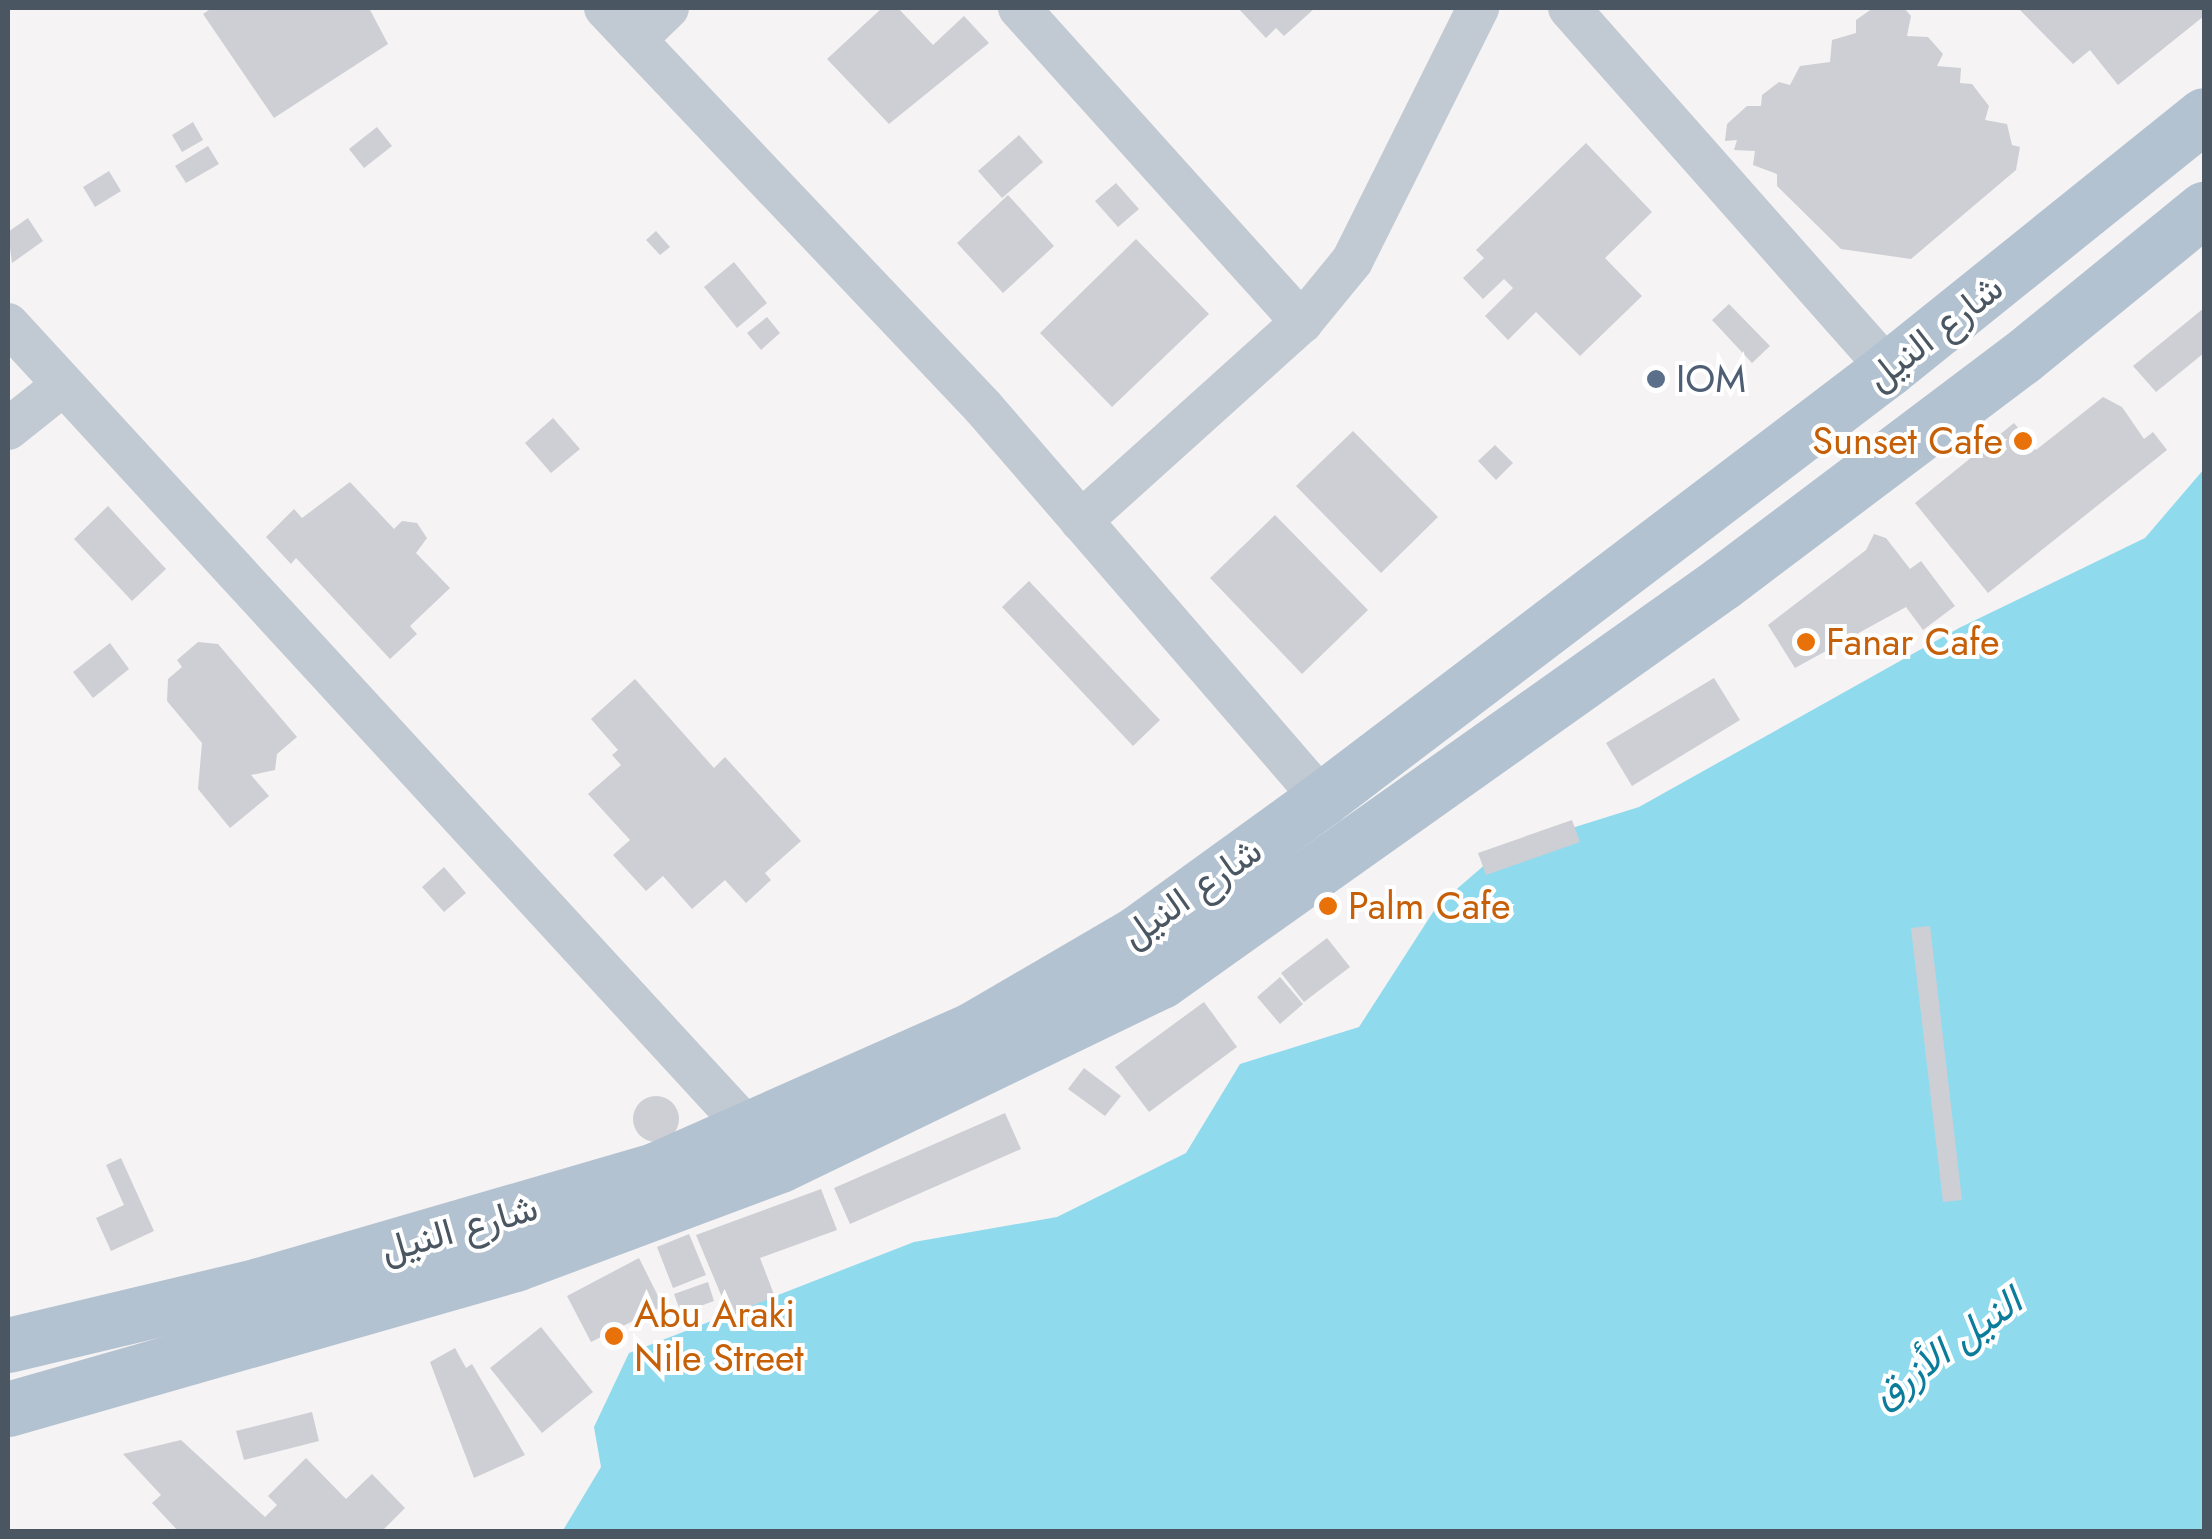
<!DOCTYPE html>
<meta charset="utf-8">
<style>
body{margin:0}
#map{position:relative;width:2212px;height:1539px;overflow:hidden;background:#f5f3f3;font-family:Jost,Vazirmatn,sans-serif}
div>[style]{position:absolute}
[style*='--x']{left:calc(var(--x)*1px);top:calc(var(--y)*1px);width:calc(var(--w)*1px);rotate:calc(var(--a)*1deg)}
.water>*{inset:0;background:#90daee}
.building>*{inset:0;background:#cdcfd5}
.round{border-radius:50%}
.street>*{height:42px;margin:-21px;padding:0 21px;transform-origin:21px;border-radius:21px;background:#c1cad2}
.primary>*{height:55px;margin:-27.5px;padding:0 27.5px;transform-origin:27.5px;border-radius:27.5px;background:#b3c2d1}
.dots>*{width:28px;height:28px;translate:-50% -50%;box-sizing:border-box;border:5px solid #fff;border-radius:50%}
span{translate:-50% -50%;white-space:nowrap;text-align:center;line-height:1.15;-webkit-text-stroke:8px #fff;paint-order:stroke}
.street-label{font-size:38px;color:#4a5661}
.service-label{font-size:38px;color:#4e5e75}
.left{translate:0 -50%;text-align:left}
.food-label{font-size:38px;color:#c56008}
.right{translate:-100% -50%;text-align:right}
.water-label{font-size:40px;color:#0c7c9b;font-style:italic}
.frame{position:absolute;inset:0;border:10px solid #4a5661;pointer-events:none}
</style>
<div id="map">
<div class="water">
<i style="clip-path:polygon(2204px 469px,2204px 1531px,562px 1532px,601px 1467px,594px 1427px,629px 1353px,914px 1242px,1057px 1217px,1186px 1153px,1240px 1064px,1359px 1027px,1437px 906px,1502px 850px,1639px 807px,1959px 628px,2145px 538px)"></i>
</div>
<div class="building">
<i style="clip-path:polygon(212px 8px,369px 8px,388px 44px,274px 118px,203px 14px)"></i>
<i style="clip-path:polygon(882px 8px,898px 8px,933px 45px,964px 16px,989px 43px,889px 124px,827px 59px)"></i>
<i style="clip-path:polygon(1238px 8px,1315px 8px,1284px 36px,1276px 28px,1266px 38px)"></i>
<i style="clip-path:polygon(1873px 8px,1904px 8px,1911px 16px,1907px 36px,1928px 37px,1943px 54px,1937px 66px,1961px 68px,1960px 83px,1972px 84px,1989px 106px,1985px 120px,2007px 124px,2012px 145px,2020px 147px,2016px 170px,1911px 259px,1841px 249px,1777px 186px,1777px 174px,1753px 165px,1755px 151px,1734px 150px,1737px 140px,1725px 141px,1727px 124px,1747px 106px,1761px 106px,1762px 95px,1779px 82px,1790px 85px,1800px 66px,1830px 62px,1832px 40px,1856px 33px,1856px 20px)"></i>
<i style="clip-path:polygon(2018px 8px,2204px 8px,2204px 16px,2118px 85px,2090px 50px,2073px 64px)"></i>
<i style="clip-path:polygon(193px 122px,203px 140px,182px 152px,172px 135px)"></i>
<i style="clip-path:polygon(377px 127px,392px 146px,364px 168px,349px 149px)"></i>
<i style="clip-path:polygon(1019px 135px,1043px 162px,1002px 198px,978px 171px)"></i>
<i style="clip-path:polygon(1586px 143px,1652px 212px,1605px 258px,1642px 296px,1580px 356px,1536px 312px,1508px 340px,1485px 316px,1513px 288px,1504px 279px,1483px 299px,1463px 278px,1484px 258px,1476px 250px)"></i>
<i style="clip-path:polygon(208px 146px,219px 164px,186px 183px,175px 166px)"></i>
<i style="clip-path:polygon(109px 171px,121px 191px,95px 207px,83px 187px)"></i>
<i style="clip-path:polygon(1116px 183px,1139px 209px,1118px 227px,1095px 201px)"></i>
<i style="clip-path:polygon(1008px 195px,1054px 246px,1003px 293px,957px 243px)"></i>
<i style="clip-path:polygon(28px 218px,43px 241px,12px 263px,8px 232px)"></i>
<i style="clip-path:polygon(656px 231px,670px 247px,660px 255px,646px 240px)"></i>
<i style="clip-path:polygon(1136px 239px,1209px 314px,1112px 407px,1040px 333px)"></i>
<i style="clip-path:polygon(734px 262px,767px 303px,737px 328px,704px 287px)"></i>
<i style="clip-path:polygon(1729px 304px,1770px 346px,1752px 363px,1712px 320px)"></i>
<i style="clip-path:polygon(2204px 308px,2204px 353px,2156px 392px,2133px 366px)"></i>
<i style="clip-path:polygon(767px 317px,780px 333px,761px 350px,747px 333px)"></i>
<i style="clip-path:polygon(2103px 397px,2122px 407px,2144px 439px,2153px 432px,2167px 450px,1988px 593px,1915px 503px,2014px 423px,2036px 450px)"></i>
<i style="clip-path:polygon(553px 418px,580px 449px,551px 473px,525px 443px)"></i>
<i style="clip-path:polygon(1353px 431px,1438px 517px,1381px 573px,1296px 486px)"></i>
<i style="clip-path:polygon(1495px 445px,1513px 463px,1496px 480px,1478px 461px)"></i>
<i style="clip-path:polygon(350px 482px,394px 529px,402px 521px,417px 523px,427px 538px,416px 553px,450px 588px,410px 626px,417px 634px,390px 659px,296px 558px,291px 564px,266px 537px,294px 509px,302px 518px)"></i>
<i style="clip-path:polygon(108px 506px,166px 569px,132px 601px,74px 539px)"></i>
<i style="clip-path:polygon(1275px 515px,1368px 610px,1302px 674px,1210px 578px)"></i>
<i style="clip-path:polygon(1874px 534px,1886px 538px,1910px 569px,1921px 561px,1955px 606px,1923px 630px,1906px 607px,1795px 668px,1768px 625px,1866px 550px)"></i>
<i style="clip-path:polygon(1029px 581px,1160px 720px,1133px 746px,1002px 607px)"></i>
<i style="clip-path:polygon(198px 642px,218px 644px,297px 737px,277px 754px,275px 770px,251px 775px,269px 796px,230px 828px,198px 789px,202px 743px,167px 701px,168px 679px,182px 667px,177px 660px)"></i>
<i style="clip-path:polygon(110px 643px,129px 669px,93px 698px,73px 672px)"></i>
<i style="clip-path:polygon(1714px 678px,1740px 720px,1632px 786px,1606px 743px)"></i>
<i style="clip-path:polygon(635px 679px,714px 768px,725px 757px,801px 841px,765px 873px,771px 880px,746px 903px,725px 880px,692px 909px,663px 876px,646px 891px,613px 855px,630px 840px,588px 794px,621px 765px,612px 755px,618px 750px,591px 719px)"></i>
<i style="clip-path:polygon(1572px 820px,1580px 842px,1486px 875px,1478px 853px)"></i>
<i style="clip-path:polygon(444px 867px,466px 893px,444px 912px,422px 887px)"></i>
<i style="clip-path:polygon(1930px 926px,1962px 1200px,1943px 1202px,1911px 928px)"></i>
<i style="clip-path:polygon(1327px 938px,1350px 967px,1304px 1002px,1281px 973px)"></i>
<i style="clip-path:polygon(1280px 977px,1303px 1004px,1280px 1024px,1257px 997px)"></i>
<i style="clip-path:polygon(1204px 1002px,1237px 1047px,1149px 1112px,1115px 1067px)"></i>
<i style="clip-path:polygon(1084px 1068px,1121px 1096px,1105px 1116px,1068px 1089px)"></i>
<i class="round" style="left:633px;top:1096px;width:46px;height:46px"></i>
<i style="clip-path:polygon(1005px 1113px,1021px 1149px,850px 1224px,834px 1188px)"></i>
<i style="clip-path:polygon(121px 1158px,154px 1231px,111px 1251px,96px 1218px,124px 1205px,106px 1165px)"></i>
<i style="clip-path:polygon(821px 1189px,837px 1230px,760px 1258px,775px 1297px,729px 1314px,696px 1235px)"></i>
<i style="clip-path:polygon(689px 1234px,706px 1275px,673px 1288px,657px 1247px)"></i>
<i style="clip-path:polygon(639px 1258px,663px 1306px,591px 1342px,567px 1296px)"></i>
<i style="clip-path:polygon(708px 1282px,714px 1301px,681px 1313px,674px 1294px)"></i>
<i style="clip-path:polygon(541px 1327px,593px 1392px,542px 1433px,490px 1368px)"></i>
<i style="clip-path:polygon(455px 1348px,466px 1368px,472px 1364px,525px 1455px,474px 1478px,430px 1362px)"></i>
<i style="clip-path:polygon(312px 1412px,319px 1441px,244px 1460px,236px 1431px)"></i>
<i style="clip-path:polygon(181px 1440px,265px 1517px,277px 1505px,268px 1496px,306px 1458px,346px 1499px,372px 1474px,405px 1508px,381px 1532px,179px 1532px,152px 1503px,161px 1495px,123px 1454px)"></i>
</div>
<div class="street">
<i style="--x:605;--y:8;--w:550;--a:46.55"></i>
<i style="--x:983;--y:407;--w:518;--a:49.15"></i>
<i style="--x:1019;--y:8;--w:423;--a:48"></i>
<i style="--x:1569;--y:8;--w:482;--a:48.5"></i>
<i style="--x:635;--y:40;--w:46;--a:-44.1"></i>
<i style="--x:8;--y:324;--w:1120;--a:47.39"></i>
<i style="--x:8;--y:429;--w:69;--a:-38.5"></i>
<i style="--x:1081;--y:521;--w:297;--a:-42"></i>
<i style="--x:1302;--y:322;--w:79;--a:-50.7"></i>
<i style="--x:1352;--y:261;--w:283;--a:-63.5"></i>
</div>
<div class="primary">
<i style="--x:8;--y:1345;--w:258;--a:-13.4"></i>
<i style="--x:259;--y:1285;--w:415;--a:-16.2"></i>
<i style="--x:657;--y:1169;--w:343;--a:-23.9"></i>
<i style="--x:971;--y:1030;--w:192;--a:-30.3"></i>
<i style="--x:1137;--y:933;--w:228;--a:-35.9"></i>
<i style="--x:1322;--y:799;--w:711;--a:-37.22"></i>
<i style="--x:1888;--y:369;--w:405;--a:-38.8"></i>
<i style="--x:8;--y:1409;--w:527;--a:-15.96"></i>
<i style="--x:515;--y:1264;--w:283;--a:-20.5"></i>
<i style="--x:780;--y:1165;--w:423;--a:-25.8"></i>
<i style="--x:1161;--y:981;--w:688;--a:-35.35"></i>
<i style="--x:1722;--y:583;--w:374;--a:-37"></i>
<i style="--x:2021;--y:358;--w:236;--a:-39.2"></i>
</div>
<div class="dots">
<i style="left:1656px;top:379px;background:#5c6f8a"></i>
<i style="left:2023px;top:441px;background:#e8710a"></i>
<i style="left:1806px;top:642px;background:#e8710a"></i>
<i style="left:1328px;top:906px;background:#e8710a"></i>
<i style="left:614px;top:1336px;background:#e8710a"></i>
</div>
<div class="street-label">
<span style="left:1934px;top:332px;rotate:-38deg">شارع النيل</span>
<span style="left:1191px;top:892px;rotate:-35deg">شارع النيل</span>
<span style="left:459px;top:1228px;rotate:-16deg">شارع النيل</span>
</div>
<div class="service-label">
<span class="left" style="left:1676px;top:379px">IOM</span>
</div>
<div class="food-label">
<span class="right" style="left:2003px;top:441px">Sunset Cafe</span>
<span class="left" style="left:1826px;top:642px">Fanar Cafe</span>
<span class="left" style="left:1348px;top:906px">Palm Cafe</span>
<span class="left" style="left:634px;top:1336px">Abu Araki<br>Nile Street</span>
</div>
<div class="water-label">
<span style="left:1946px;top:1347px;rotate:-36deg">النيل الأزرق</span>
</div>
<div class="frame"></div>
</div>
